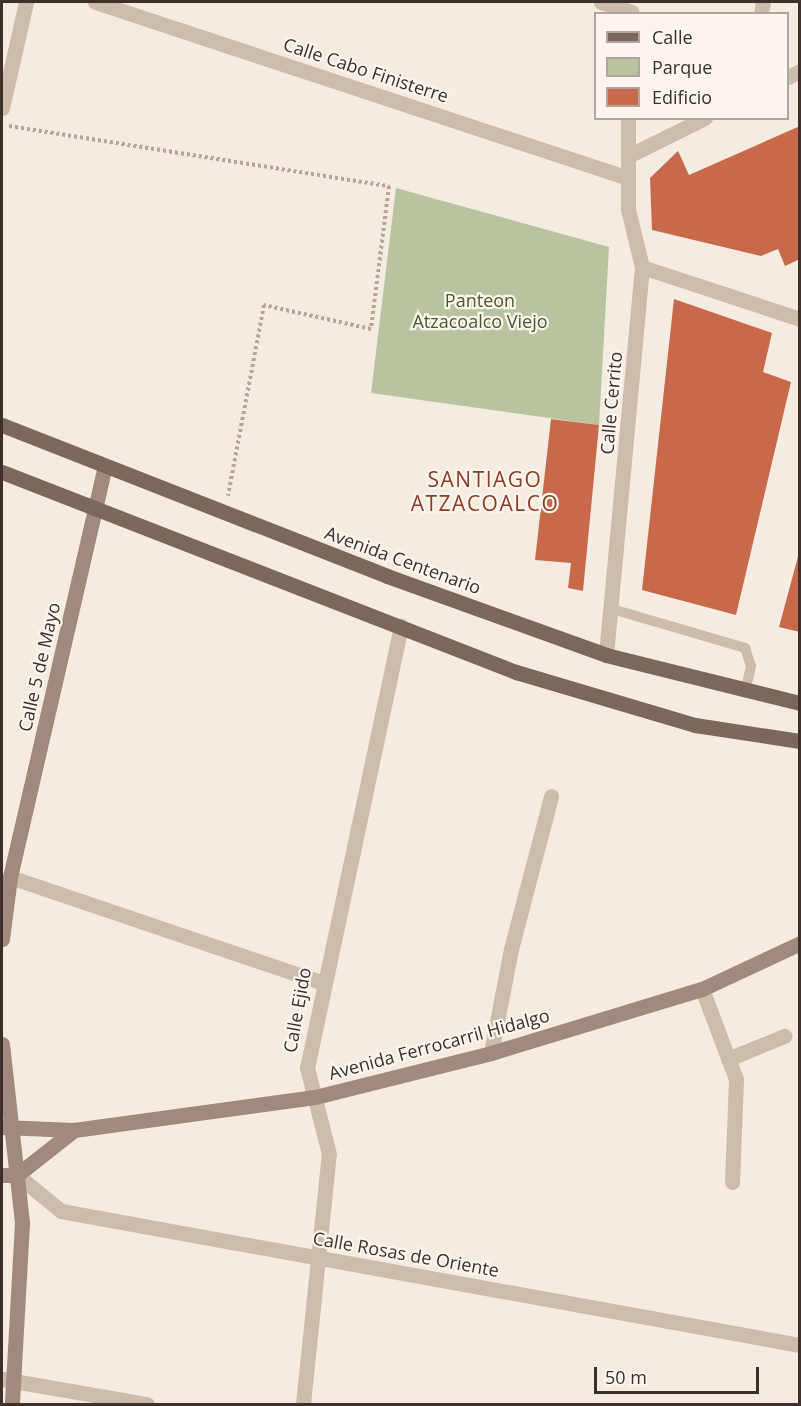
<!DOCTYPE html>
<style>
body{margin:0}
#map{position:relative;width:801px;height:1406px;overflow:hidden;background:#f4ebe1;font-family:"Open Sans",sans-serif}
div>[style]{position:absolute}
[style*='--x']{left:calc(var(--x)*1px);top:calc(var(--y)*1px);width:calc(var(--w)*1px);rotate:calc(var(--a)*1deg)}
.green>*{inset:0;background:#b8c4a0}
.building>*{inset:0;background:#c8694b}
.path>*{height:4px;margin-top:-2px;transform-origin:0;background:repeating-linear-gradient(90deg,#b9a596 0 3px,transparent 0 6px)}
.lane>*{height:10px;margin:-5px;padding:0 5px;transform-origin:5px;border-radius:5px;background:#cdbbac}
.street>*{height:15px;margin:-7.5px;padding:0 7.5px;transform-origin:7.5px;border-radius:7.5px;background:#cdbbac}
.secondary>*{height:15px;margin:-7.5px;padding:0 7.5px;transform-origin:7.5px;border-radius:7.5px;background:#a18a7d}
.primary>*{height:15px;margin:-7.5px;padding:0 7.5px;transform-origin:7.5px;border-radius:7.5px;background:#7d675c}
span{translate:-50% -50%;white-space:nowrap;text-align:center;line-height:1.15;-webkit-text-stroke:4.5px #fbf5ee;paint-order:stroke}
.street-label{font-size:18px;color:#3b302b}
.park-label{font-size:18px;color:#4a5a2e}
.quarter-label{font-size:21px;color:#8c3b22;letter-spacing:1.5px}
.frame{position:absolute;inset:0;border:3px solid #3b302b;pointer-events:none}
.legend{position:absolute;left:594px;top:12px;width:195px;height:108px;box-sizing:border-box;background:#fbf5ee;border:2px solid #aea6a0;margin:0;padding:8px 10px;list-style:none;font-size:18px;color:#3b302b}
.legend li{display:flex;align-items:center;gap:12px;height:30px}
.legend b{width:30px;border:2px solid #aea6a0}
.scale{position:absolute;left:594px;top:1367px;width:165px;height:27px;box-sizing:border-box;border:3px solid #3b302b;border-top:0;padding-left:8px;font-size:18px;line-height:21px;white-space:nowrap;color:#3b302b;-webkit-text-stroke:4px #fbf5ee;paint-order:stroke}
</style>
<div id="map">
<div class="green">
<i style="clip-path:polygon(396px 188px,609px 247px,599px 425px,371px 393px)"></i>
</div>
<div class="building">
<i style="clip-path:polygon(800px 126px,800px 259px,785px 266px,778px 249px,761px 256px,652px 230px,650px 178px,678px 151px,689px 175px)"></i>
<i style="clip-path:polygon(674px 299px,772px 333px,763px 372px,791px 382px,736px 615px,642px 590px)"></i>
<i style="clip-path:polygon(551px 419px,599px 425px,583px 591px,568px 588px,571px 563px,535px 560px)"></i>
<i style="clip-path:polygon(799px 553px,800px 553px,800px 632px,779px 627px)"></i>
</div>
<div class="path">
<i style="--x:9;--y:126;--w:385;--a:9"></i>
<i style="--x:389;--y:186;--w:144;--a:97.2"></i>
<i style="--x:371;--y:329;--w:110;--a:-167.4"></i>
<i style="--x:264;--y:305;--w:194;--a:100.7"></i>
</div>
<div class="lane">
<i style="--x:612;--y:609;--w:139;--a:16.3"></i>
<i style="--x:745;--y:648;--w:19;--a:72"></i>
<i style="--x:751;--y:666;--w:27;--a:103"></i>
</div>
<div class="street">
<i style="--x:95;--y:2;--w:558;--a:18.27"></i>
<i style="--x:601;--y:2;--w:32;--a:18"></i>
<i style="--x:761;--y:14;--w:12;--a:-81"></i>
<i style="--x:788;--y:77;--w:13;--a:-27"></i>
<i style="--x:2;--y:108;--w:109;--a:-77.2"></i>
<i style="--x:628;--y:156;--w:86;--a:-26.3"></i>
<i style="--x:642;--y:267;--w:166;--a:18.2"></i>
<i style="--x:606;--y:655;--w:390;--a:-84.7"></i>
<i style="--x:642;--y:267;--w:60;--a:-103.6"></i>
<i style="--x:628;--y:209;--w:91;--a:-90"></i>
<i style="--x:10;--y:877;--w:328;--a:18.7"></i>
<i style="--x:702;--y:989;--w:96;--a:69.3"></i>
<i style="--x:736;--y:1079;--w:103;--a:92.2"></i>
<i style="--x:491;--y:1053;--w:106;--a:-79.1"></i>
<i style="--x:511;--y:949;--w:158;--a:-75.3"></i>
<i style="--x:728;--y:1059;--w:61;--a:-22.3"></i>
<i style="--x:17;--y:1175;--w:57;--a:39.3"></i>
<i style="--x:61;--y:1211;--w:751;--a:10.28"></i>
<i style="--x:2;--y:1379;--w:147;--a:9.8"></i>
<i style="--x:303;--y:1404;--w:251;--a:-84.1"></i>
<i style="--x:329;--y:1154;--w:89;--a:-104.3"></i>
<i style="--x:307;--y:1068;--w:452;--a:-78"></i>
</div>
<div class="secondary">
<i style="--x:2;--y:939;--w:63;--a:-82.6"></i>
<i style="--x:10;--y:877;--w:422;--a:-77"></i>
<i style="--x:2;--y:1044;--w:180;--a:83.6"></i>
<i style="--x:22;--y:1223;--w:181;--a:93.2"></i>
<i style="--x:2;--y:1127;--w:72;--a:2.4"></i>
<i style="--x:74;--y:1130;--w:243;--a:-7.8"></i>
<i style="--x:315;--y:1097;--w:181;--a:-14"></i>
<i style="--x:491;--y:1053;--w:220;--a:-16.9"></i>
<i style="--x:702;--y:989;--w:108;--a:-25.1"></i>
<i style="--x:2;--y:1175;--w:15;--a:0"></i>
<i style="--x:17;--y:1175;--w:73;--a:-38.3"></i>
</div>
<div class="primary">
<i style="--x:2;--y:425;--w:414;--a:21.4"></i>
<i style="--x:387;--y:576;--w:233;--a:19.8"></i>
<i style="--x:606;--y:655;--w:200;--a:13.9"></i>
<i style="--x:2;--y:472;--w:552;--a:21.26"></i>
<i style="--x:516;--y:672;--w:187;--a:16.5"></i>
<i style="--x:695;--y:725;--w:106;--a:8.7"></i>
</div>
<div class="street-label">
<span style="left:366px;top:70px;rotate:18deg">Calle Cabo Finisterre</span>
<span style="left:611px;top:403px;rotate:-85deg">Calle Cerrito</span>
<span style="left:403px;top:560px;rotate:20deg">Avenida Centenario</span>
<span style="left:39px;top:667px;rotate:-77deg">Calle 5 de Mayo</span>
<span style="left:297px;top:1010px;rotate:-80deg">Calle Ejido</span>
<span style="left:439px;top:1044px;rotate:-15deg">Avenida Ferrocarril Hidalgo</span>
<span style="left:406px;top:1254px;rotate:10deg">Calle Rosas de Oriente</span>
</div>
<div class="park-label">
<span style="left:480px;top:311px">Panteon<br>Atzacoalco Viejo</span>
</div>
<div class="quarter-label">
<span style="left:485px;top:491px">SANTIAGO<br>ATZACOALCO</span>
</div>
<div class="frame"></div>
<ul class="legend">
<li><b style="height:8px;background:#7d675c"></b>Calle</li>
<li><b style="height:16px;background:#b8c4a0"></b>Parque</li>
<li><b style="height:16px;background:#c8694b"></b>Edificio</li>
</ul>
<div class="scale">50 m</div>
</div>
